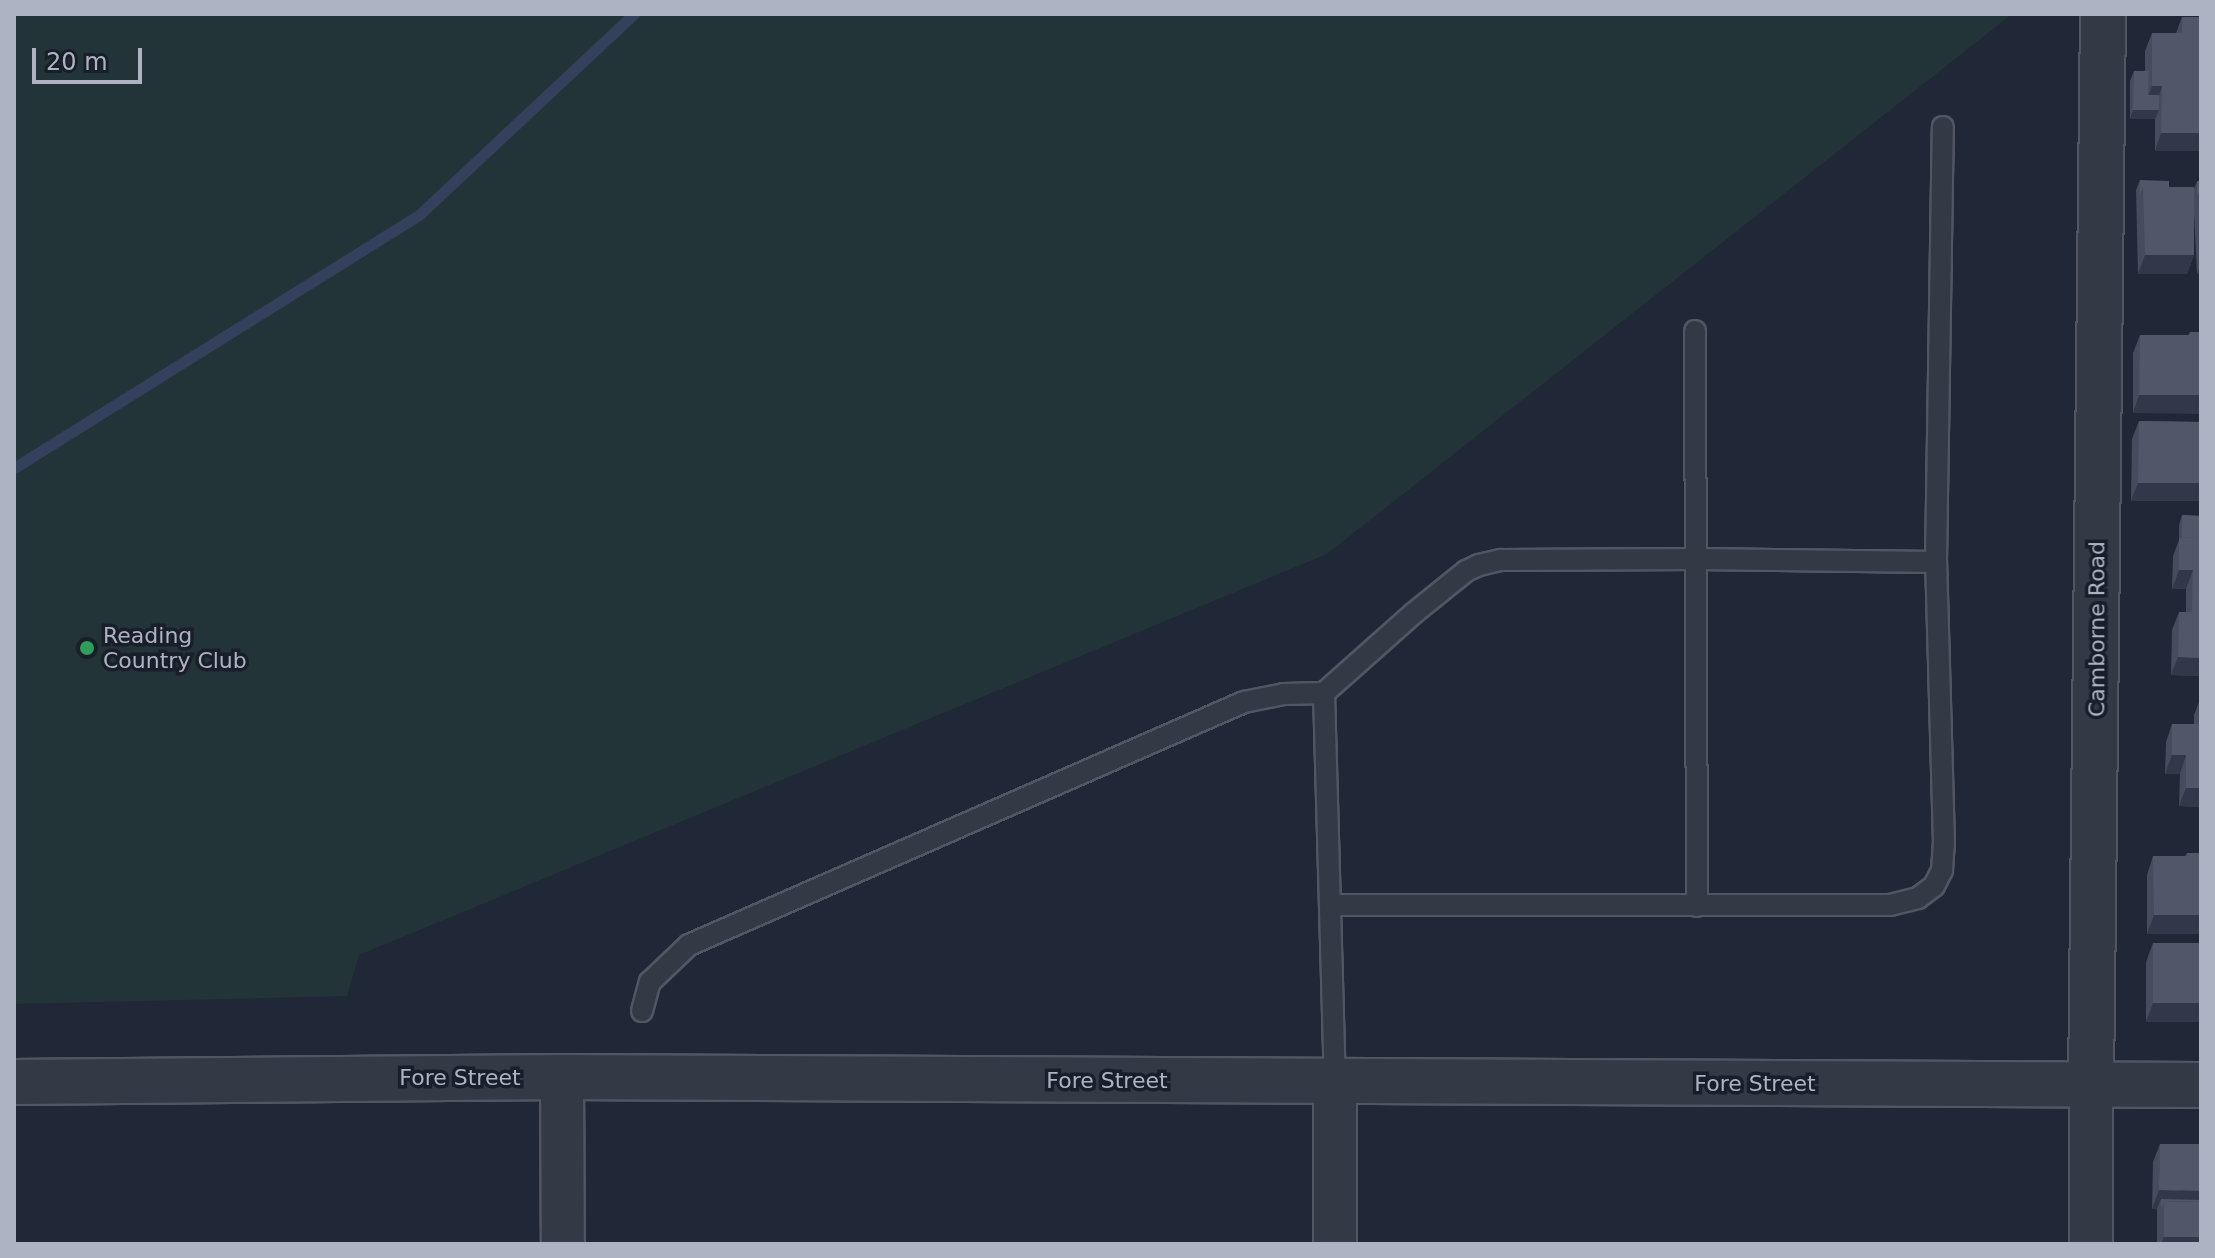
<!DOCTYPE html>
<style>
body{margin:0}
#map{position:relative;width:2215px;height:1258px;overflow:hidden;background:#202736;font-family:"DejaVu Sans",sans-serif}
div>[style]{position:absolute}
[style*='--x']{left:calc(var(--x)*1px);top:calc(var(--y)*1px);width:calc(var(--w)*1px);rotate:calc(var(--a)*1deg)}
.green>*{inset:0;background:#233438}
.stream>*{height:11px;margin:-5.5px;padding:0 5.5px;transform-origin:5.5px;border-radius:5.5px;background:#35405d}
.roads{filter:drop-shadow(2px 0 #515664) drop-shadow(-2px 0 #515664) drop-shadow(0 2px #515664) drop-shadow(0 -2px #515664)}
.service>*{height:20px;margin:-10px;padding:0 10px;transform-origin:10px;border-radius:10px;background:#343946}
.minor>*{height:42px;margin:-21px;padding:0 21px;transform-origin:21px;border-radius:21px;background:#343946}
.tertiary>*{height:44px;margin:-22px;padding:0 22px;transform-origin:22px;border-radius:22px;background:#343946}
.wall>*{inset:0;background:#444c5e}
.shaded-wall>*{inset:0;background:#313849}
.building>*{inset:0;background:#4f5769}
.dots>*{width:22px;height:22px;translate:-50% -50%;box-sizing:border-box;border:4px solid #191e2b;border-radius:50%}
span{translate:-50% -50%;white-space:nowrap;text-align:center;line-height:1.15;-webkit-text-stroke:7px #191e2b;paint-order:stroke}
.street-label{font-size:22px;color:#aeb3c3}
.poi-label{font-size:22px;color:#aeb3c3}
.left{translate:0 -50%;text-align:left}
.frame{position:absolute;inset:0;border:16px solid #aeb3c3;pointer-events:none}
.scale{position:absolute;left:32px;top:48px;width:110px;height:36px;box-sizing:border-box;border:4px solid #aeb3c3;border-top:0;padding-left:10px;font-size:24px;line-height:28px;white-space:nowrap;color:#aeb3c3;-webkit-text-stroke:6px #191e2b;paint-order:stroke}
</style>
<div id="map">
<div class="green">
<i style="clip-path:polygon(14px 14px,2012px 14px,1327px 554px,359px 955px,347px 996px,14px 1004px)"></i>
</div>
<div class="stream">
<i style="--x:14;--y:468;--w:479;--a:-32"></i>
<i style="--x:420;--y:214;--w:293;--a:-43.1"></i>
</div>
<div class="roads">
<div class="service">
<i style="--x:1695;--y:331;--w:575;--a:89.8"></i>
<i style="--x:1324;--y:693;--w:389;--a:88.4"></i>
<i style="--x:1333;--y:905;--w:557;--a:0"></i>
<i style="--x:1890;--y:905;--w:29;--a:-14"></i>
<i style="--x:1918;--y:898;--w:20;--a:-37"></i>
<i style="--x:1934;--y:886;--w:18;--a:-63"></i>
<i style="--x:1942;--y:870;--w:26;--a:-86"></i>
<i style="--x:1944;--y:844;--w:282;--a:-91.6"></i>
<i style="--x:1936;--y:562;--w:435;--a:-89.1"></i>
<i style="--x:642;--y:1011;--w:30;--a:-75"></i>
<i style="--x:650;--y:982;--w:54;--a:-43.5"></i>
<i style="--x:689;--y:945;--w:606;--a:-23.65"></i>
<i style="--x:1244;--y:702;--w:41;--a:-11.3"></i>
<i style="--x:1284;--y:694;--w:40;--a:-1.4"></i>
<i style="--x:1324;--y:693;--w:120;--a:-41.6"></i>
<i style="--x:1414;--y:613;--w:67;--a:-38.9"></i>
<i style="--x:1466;--y:571;--w:14;--a:-25"></i>
<i style="--x:1479;--y:565;--w:23;--a:-13"></i>
<i style="--x:1501;--y:560;--w:195;--a:-0.3"></i>
<i style="--x:1696;--y:559;--w:240;--a:0.7"></i>
</div>
<div class="minor">
<i style="--x:562;--y:1077;--w:167;--a:89.7"></i>
<i style="--x:1335;--y:1244;--w:162;--a:-90"></i>
<i style="--x:2091;--y:1244;--w:159;--a:-90"></i>
</div>
<div class="tertiary">
<i style="--x:14;--y:1082;--w:548;--a:-0.52"></i>
<i style="--x:562;--y:1077;--w:1639;--a:0.28"></i>
<i style="--x:2091;--y:1085;--w:1071;--a:-89.36"></i>
</div>
</div>
<div class="wall">
<i style="clip-path:polygon(2182px 17px,2201px 151px,2155px 151px,2155px 119px,2130px 119px,2130px 81px,2134px 71px,2145px 71px,2145px 51px,2152px 33px,2176px 33px)"></i>
<i style="clip-path:polygon(2140px 180px,2169px 187px,2194px 189px,2197px 181px,2201px 181px,2201px 274px,2197px 274px,2194px 213px,2194px 255px,2187px 274px,2138px 274px,2136px 190px)"></i>
<i style="clip-path:polygon(2190px 332px,2201px 332px,2133px 413px,2133px 353px,2140px 335px,2188px 335px)"></i>
<i style="clip-path:polygon(2139px 421px,2201px 422px,2201px 501px,2131px 501px,2132px 439px)"></i>
<i style="clip-path:polygon(2182px 515px,2201px 516px,2201px 676px,2171px 675px,2172px 630px,2179px 612px,2186px 612px,2186px 589px,2172px 589px,2173px 556px,2179px 540px,2179px 525px)"></i>
<i style="clip-path:polygon(2201px 697px,2201px 807px,2179px 806px,2180px 774px,2165px 774px,2166px 742px,2172px 724px,2194px 724px,2194px 715px)"></i>
<i style="clip-path:polygon(2187px 853px,2201px 853px,2147px 934px,2147px 875px,2153px 856px,2185px 856px)"></i>
<i style="clip-path:polygon(2153px 943px,2201px 943px,2146px 1022px,2146px 962px)"></i>
<i style="clip-path:polygon(2160px 1144px,2201px 1244px,2157px 1244px,2157px 1209px,2152px 1209px,2153px 1162px)"></i>
</div>
<div class="shaded-wall">
<i style="clip-path:polygon(2152px 86px,2162px 86px,2156px 105px,2145px 105px)"></i>
<i style="clip-path:polygon(2133px 110px,2159px 110px,2155px 119px,2130px 119px)"></i>
<i style="clip-path:polygon(2161px 133px,2201px 133px,2201px 151px,2155px 151px)"></i>
<i style="clip-path:polygon(2145px 255px,2194px 255px,2187px 274px,2138px 274px)"></i>
<i style="clip-path:polygon(2201px 263px,2201px 274px,2197px 274px)"></i>
<i style="clip-path:polygon(2139px 395px,2201px 395px,2201px 414px,2133px 413px)"></i>
<i style="clip-path:polygon(2138px 483px,2201px 483px,2201px 501px,2131px 501px)"></i>
<i style="clip-path:polygon(2179px 570px,2193px 570px,2186px 589px,2172px 589px)"></i>
<i style="clip-path:polygon(2178px 657px,2201px 658px,2201px 676px,2171px 675px)"></i>
<i style="clip-path:polygon(2172px 755px,2186px 755px,2180px 774px,2165px 774px)"></i>
<i style="clip-path:polygon(2186px 788px,2201px 788px,2201px 807px,2179px 806px)"></i>
<i style="clip-path:polygon(2154px 915px,2201px 915px,2201px 934px,2147px 934px)"></i>
<i style="clip-path:polygon(2153px 1003px,2201px 1003px,2201px 1022px,2146px 1022px)"></i>
<i style="clip-path:polygon(2159px 1190px,2201px 1191px,2201px 1210px,2164px 1201px,2161px 1199px,2157px 1209px,2152px 1209px)"></i>
<i style="clip-path:polygon(2164px 1237px,2201px 1237px,2201px 1244px,2161px 1244px)"></i>
</div>
<div class="building">
<i style="clip-path:polygon(2182px 17px,2201px 17px,2201px 133px,2161px 133px,2162px 86px,2152px 86px,2152px 33px,2182px 33px)"></i>
<i style="clip-path:polygon(2134px 71px,2149px 71px,2148px 95px,2159px 95px,2159px 110px,2133px 110px)"></i>
<i style="clip-path:polygon(2140px 180px,2169px 181px,2169px 187px,2143px 187px,2139px 196px)"></i>
<i style="clip-path:polygon(2197px 181px,2201px 181px,2201px 187px,2197px 196px)"></i>
<i style="clip-path:polygon(2143px 187px,2194px 187px,2194px 255px,2145px 255px)"></i>
<i style="clip-path:polygon(2190px 332px,2201px 332px,2201px 335px,2190px 335px)"></i>
<i style="clip-path:polygon(2140px 335px,2201px 335px,2201px 395px,2139px 395px)"></i>
<i style="clip-path:polygon(2139px 421px,2201px 422px,2201px 483px,2138px 483px)"></i>
<i style="clip-path:polygon(2182px 515px,2201px 516px,2201px 537px,2182px 538px)"></i>
<i style="clip-path:polygon(2201px 537px,2201px 658px,2178px 657px,2179px 612px,2192px 612px,2193px 570px,2179px 570px,2179px 538px)"></i>
<i style="clip-path:polygon(2201px 697px,2201px 788px,2186px 788px,2186px 755px,2172px 755px,2172px 724px,2201px 724px)"></i>
<i style="clip-path:polygon(2187px 853px,2201px 853px,2201px 856px,2187px 856px)"></i>
<i style="clip-path:polygon(2153px 856px,2201px 856px,2201px 915px,2154px 915px)"></i>
<i style="clip-path:polygon(2153px 943px,2201px 943px,2201px 1003px,2153px 1003px)"></i>
<i style="clip-path:polygon(2160px 1144px,2201px 1144px,2201px 1191px,2159px 1190px)"></i>
<i style="clip-path:polygon(2161px 1199px,2201px 1200px,2201px 1202px,2164px 1201px,2161px 1210px)"></i>
<i style="clip-path:polygon(2164px 1201px,2201px 1202px,2201px 1237px,2164px 1237px)"></i>
</div>
<div class="dots">
<i style="left:87px;top:648px;background:#2e9e5b"></i>
</div>
<div class="street-label">
<span style="left:2097px;top:629px;rotate:-90deg">Camborne Road</span>
<span style="left:460px;top:1078px">Fore Street</span>
<span style="left:1107px;top:1081px">Fore Street</span>
<span style="left:1755px;top:1084px">Fore Street</span>
</div>
<div class="poi-label">
<span class="left" style="left:103px;top:648px">Reading<br>Country Club</span>
</div>
<div class="frame"></div>
<div class="scale">20 m</div>
</div>
